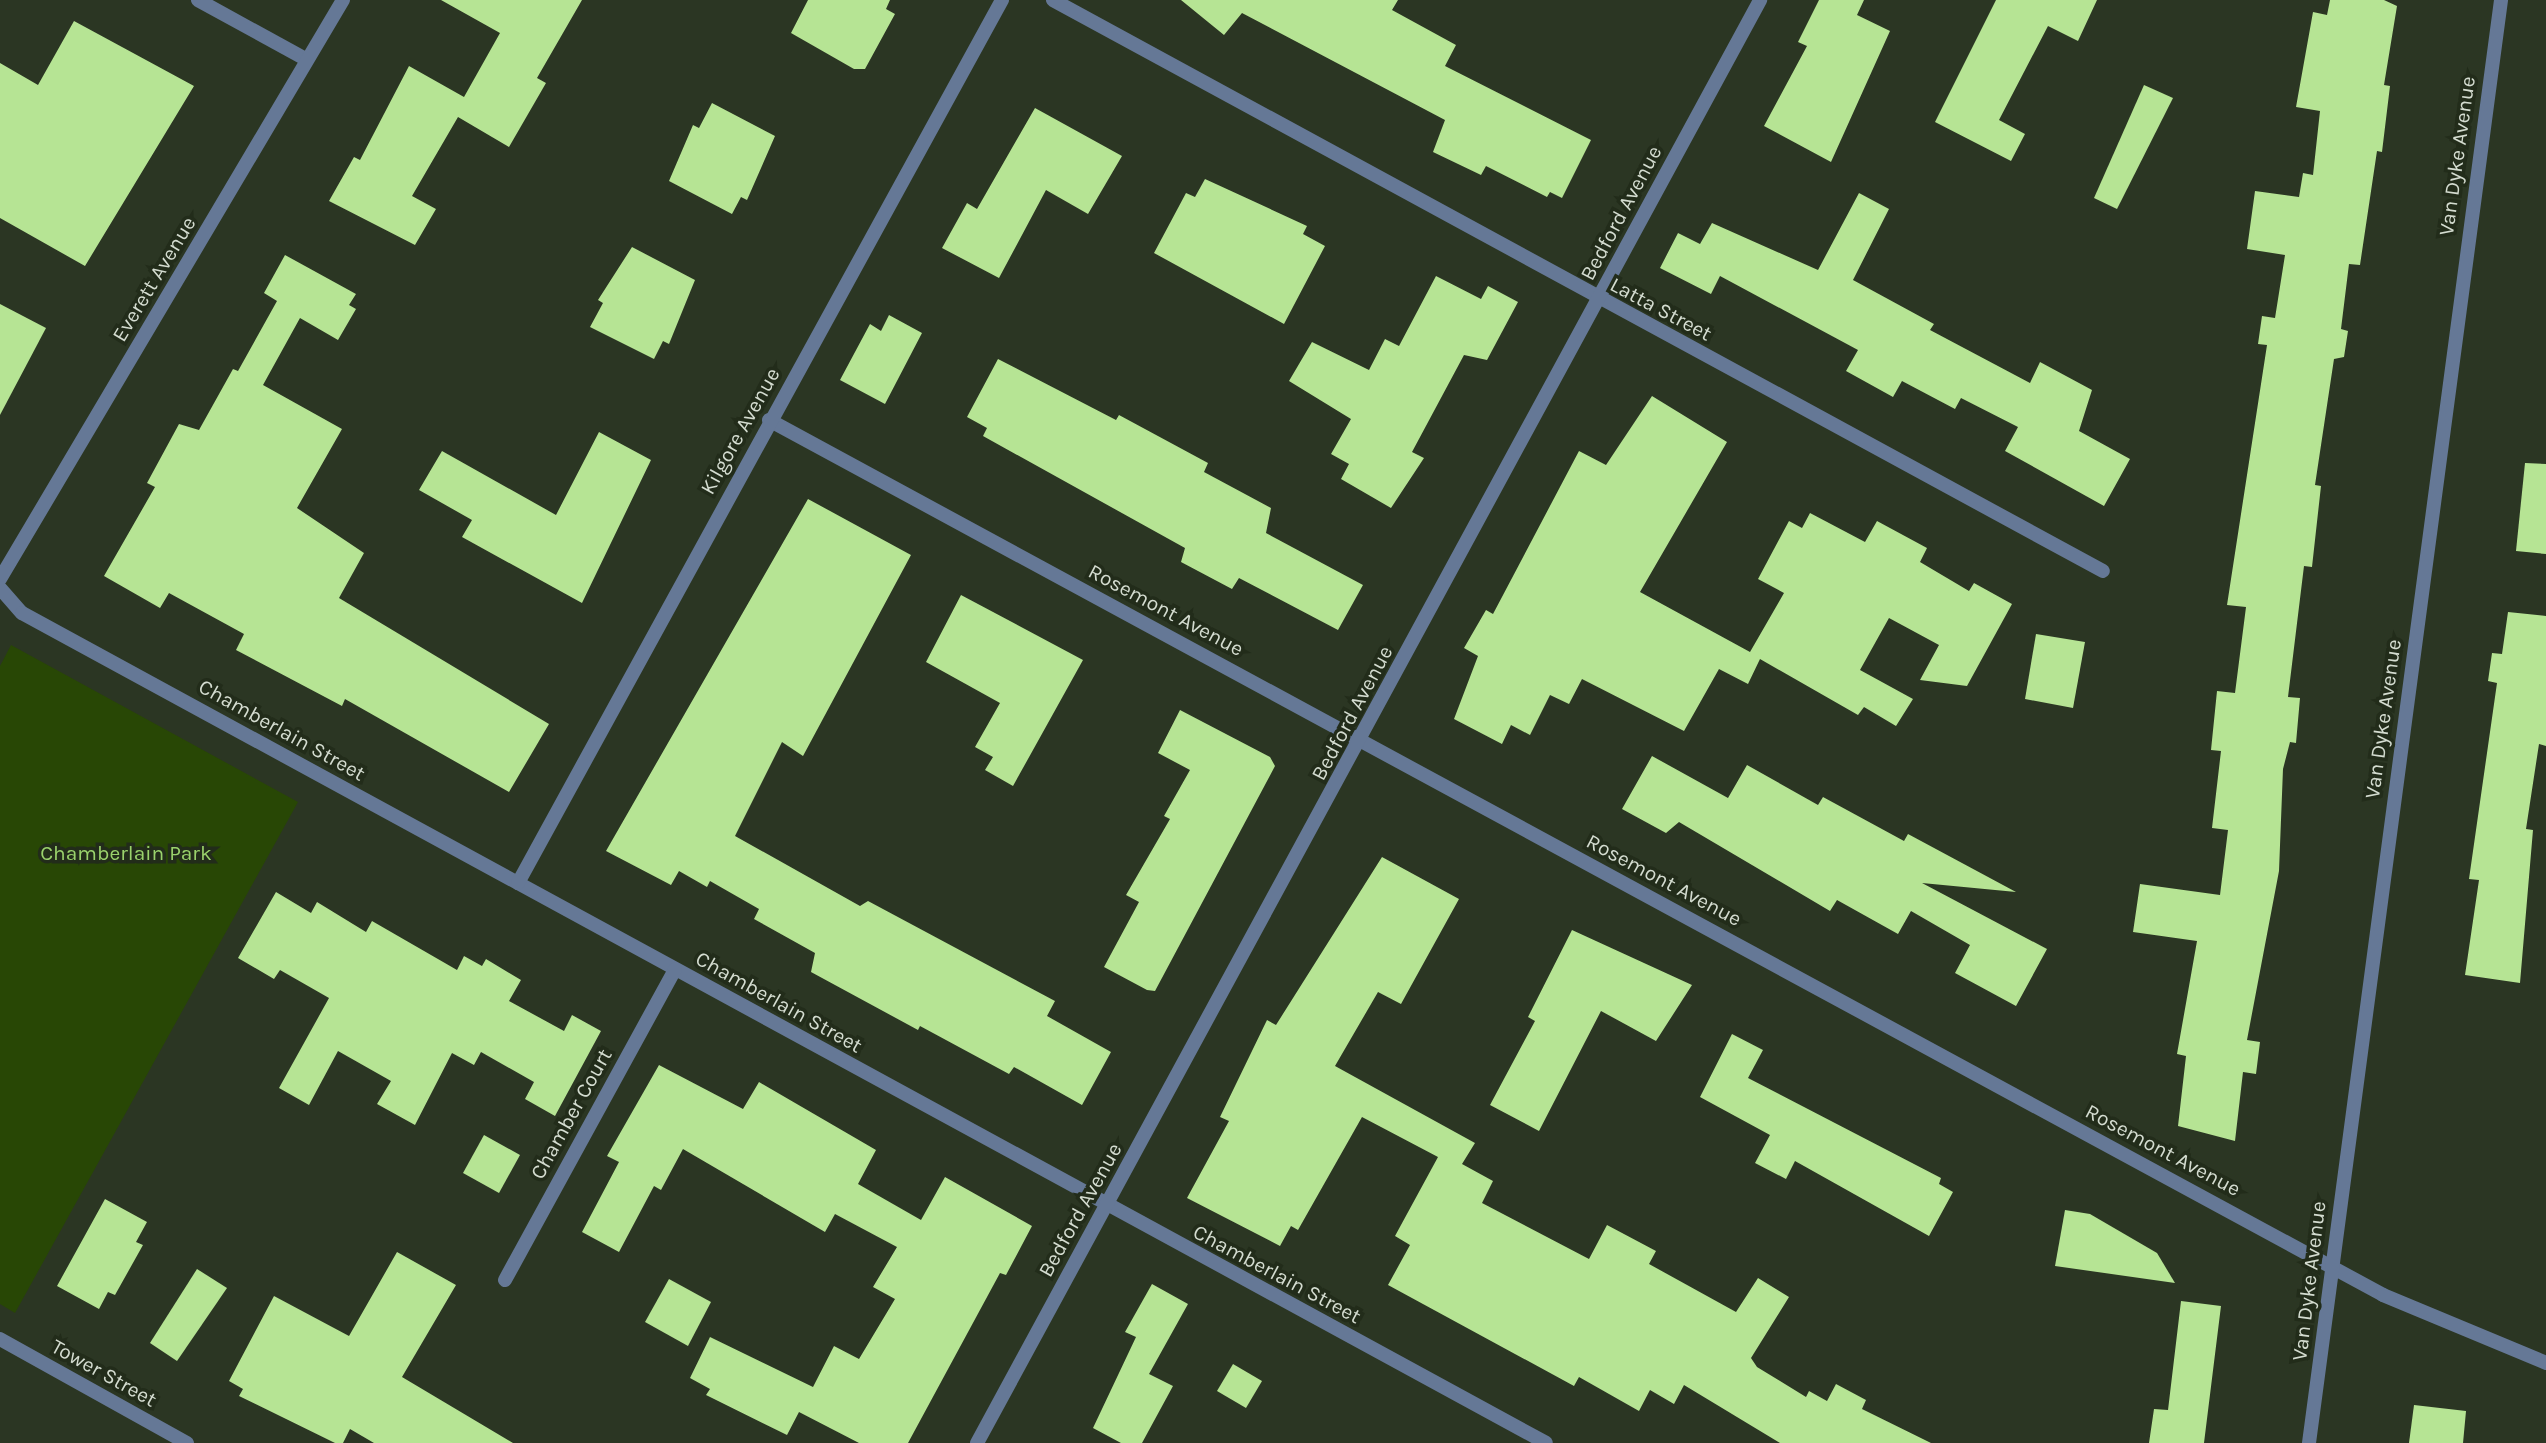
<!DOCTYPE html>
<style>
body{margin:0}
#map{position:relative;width:2546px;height:1443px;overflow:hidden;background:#2b3623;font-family:Karla,sans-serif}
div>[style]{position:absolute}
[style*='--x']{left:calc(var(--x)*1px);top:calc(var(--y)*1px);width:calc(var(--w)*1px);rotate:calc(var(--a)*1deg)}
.green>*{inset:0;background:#284705}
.building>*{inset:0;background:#b6e494}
.minor>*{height:14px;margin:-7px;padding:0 7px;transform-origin:7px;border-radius:7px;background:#657896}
span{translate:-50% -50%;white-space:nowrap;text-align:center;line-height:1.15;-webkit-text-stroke:7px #222c1a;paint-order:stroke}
.street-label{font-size:21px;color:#d4dcd0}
.park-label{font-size:21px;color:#9ad26c}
</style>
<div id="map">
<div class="green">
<i style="clip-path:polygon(11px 645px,298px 802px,15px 1313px,0 1304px,0 666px)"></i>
</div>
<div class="building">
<i style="clip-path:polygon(441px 0,582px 0,537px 78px,546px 83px,509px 147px,458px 117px,412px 196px,436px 209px,415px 245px,329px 201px,354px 157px,360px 160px,409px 66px,464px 97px,500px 33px)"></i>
<i style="clip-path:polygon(808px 0,890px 0,886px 9px,895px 14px,865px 69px,854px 69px,791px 33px)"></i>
<i style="clip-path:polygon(1181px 0,1398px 0,1392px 10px,1456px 45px,1445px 66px,1591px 140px,1562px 198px,1550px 192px,1547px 197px,1486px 166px,1481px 175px,1433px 152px,1445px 120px,1242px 13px,1224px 35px)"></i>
<i style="clip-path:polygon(1819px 0,1864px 0,1857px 15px,1890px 31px,1831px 162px,1764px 126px,1807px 46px,1798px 42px)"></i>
<i style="clip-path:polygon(1996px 0,2097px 0,2078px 41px,2048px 26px,1999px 120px,2025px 134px,2011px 161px,1935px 122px)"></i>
<i style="clip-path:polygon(2330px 0,2384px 0,2397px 6px,2384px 85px,2390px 86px,2382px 152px,2377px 151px,2360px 265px,2349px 264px,2341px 329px,2348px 331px,2344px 357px,2334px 359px,2315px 485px,2321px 486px,2312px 567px,2304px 566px,2288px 697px,2300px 698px,2296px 743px,2290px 742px,2283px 769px,2279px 871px,2247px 1040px,2260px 1042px,2256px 1074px,2243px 1072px,2235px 1141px,2178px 1126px,2186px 1056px,2177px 1054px,2197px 941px,2133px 932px,2140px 884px,2220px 895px,2228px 830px,2212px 828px,2221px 751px,2211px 750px,2217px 691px,2235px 693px,2246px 607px,2227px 605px,2267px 345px,2258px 344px,2262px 316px,2275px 318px,2285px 255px,2247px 249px,2255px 191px,2299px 197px,2303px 173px,2313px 175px,2320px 111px,2296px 107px,2313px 12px,2327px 15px)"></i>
<i style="clip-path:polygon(74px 21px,194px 86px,85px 266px,0 218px,0 63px,38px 85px)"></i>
<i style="clip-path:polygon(2144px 85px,2173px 98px,2117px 209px,2094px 198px)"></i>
<i style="clip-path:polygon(712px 103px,775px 136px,747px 200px,741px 197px,732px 214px,669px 181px,693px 125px,699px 128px)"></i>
<i style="clip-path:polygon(1035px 108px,1122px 156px,1088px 214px,1046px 190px,999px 278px,942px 248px,967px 203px,977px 209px)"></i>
<i style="clip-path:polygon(1205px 179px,1307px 226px,1303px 234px,1325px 246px,1284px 324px,1154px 253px,1186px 193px,1195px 197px)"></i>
<i style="clip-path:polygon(1859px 193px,1889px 209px,1853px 280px,1934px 324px,1930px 330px,2030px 383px,2040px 362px,2092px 390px,2079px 431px,2130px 459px,2104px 506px,2005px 451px,2018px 427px,1961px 398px,1955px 409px,1902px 381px,1893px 397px,1846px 371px,1858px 350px,1720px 276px,1711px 294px,1660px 268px,1678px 233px,1700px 244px,1712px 223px,1818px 270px)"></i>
<i style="clip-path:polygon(632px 247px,695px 280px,669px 344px,663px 341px,654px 359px,590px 327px,603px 303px,598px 300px)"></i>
<i style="clip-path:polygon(285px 255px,356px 294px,349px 305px,356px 309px,338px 340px,300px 318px,263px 385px,342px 429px,297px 508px,364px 553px,339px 598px,549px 724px,509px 792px,345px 699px,342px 706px,236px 650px,244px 634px,169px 593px,160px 608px,104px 576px,155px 487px,147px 483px,179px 424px,199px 430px,233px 369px,238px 371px,277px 301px,264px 293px)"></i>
<i style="clip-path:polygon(1436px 276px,1481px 299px,1488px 286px,1518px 302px,1487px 360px,1464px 355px,1412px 452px,1424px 458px,1391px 508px,1341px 479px,1349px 464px,1331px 454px,1351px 419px,1289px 381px,1312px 342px,1369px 370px,1385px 339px,1399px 346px)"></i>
<i style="clip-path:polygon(0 304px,46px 328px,0 415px)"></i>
<i style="clip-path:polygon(889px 315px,922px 333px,885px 404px,840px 380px,870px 324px,881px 331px)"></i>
<i style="clip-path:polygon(998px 359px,1116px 420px,1119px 415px,1208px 463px,1204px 472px,1271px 508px,1266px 533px,1363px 585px,1338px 630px,1239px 578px,1232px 589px,1181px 562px,1185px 548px,983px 436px,987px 428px,967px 417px)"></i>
<i style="clip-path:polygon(1652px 396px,1727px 442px,1640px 592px,1750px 652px,1784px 593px,1758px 579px,1789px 521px,1802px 528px,1810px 513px,1865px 542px,1877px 521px,1927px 548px,1920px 562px,1969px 591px,1974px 583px,2012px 604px,1967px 686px,1920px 680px,1939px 645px,1889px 618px,1860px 670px,1913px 699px,1896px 726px,1864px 707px,1858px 715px,1760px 659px,1748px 684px,1719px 669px,1684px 731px,1582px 679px,1569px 704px,1550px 695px,1530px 735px,1511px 725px,1502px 744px,1454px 719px,1478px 656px,1464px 648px,1486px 610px,1493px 614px,1579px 451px,1606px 465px)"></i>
<i style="clip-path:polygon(599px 432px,651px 460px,582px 603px,462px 537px,472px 520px,419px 490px,442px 451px,556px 515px)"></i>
<i style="clip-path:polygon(2525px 463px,2546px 464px,2546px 554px,2516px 551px)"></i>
<i style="clip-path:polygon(808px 499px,911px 555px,803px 756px,782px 742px,735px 836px,860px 906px,868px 901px,1055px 1001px,1047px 1016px,1111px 1052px,1082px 1105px,1014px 1067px,1009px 1074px,920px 1026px,918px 1030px,811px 972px,815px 953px,754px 919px,759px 909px,710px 881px,707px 887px,679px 871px,671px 885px,606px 851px)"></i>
<i style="clip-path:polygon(961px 595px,1083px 660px,1013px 786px,985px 770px,993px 757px,975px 747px,1000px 703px,926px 662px)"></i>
<i style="clip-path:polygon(2508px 612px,2546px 616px,2546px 746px,2539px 744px,2526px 829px,2533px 830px,2520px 983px,2465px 975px,2479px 880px,2469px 879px,2497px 683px,2488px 681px,2492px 653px,2502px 654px)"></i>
<i style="clip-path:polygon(2036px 634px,2085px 642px,2073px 708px,2025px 699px)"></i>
<i style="clip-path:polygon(1180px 710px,1270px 757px,1275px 766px,1155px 991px,1147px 990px,1104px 967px,1139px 902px,1126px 895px,1170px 819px,1164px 816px,1190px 770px,1158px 753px)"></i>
<i style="clip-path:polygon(1652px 756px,1728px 798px,1747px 765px,1818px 805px,1823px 797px,1904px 841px,1908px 834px,2016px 892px,1922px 883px,2047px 949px,2016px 1006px,1955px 973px,1970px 945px,1911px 911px,1898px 934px,1837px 900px,1830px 911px,1679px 822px,1666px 833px,1622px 809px)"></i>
<i style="clip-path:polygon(1382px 857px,1459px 899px,1401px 1004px,1378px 992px,1335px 1066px,1475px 1143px,1462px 1164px,1493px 1181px,1482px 1203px,1589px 1259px,1607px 1225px,1656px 1251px,1649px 1264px,1736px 1312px,1758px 1278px,1789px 1297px,1751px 1358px,1757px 1367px,1806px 1397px,1809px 1391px,1827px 1401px,1836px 1384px,1866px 1400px,1862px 1409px,1931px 1443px,1780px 1443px,1684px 1385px,1674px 1404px,1650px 1390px,1639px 1411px,1579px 1377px,1574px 1386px,1388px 1285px,1410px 1245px,1395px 1236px,1438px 1157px,1362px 1117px,1298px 1230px,1291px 1226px,1280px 1246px,1187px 1198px,1229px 1121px,1220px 1117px,1267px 1020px,1276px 1025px)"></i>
<i style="clip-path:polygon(276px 892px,311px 913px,317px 902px,366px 932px,372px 921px,457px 970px,464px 956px,482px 966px,486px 959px,521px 980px,509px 1001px,564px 1031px,572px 1015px,601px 1031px,555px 1116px,525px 1099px,534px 1082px,481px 1052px,474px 1065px,452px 1053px,415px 1125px,377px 1104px,391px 1081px,338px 1051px,309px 1105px,279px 1088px,329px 998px,280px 970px,274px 979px,238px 958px)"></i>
<i style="clip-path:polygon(1572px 930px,1692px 985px,1656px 1041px,1601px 1011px,1539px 1131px,1490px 1105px,1535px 1021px,1528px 1017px)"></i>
<i style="clip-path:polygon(1732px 1034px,1763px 1050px,1748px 1078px,1941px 1178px,1939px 1184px,1953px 1192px,1929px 1236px,1795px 1161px,1786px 1179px,1755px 1163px,1770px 1135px,1700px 1097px)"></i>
<i style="clip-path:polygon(659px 1065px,743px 1109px,759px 1082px,876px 1150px,858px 1184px,921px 1220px,945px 1177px,1032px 1226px,1006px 1275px,1000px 1273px,908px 1443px,859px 1443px,799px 1412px,787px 1435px,706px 1395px,710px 1389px,690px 1378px,710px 1337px,813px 1387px,834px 1346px,859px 1359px,895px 1299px,873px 1287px,897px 1247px,835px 1214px,825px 1232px,683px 1149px,661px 1190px,654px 1186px,619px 1252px,582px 1232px,619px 1162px,607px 1156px)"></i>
<i style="clip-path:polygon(484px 1135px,520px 1155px,499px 1193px,463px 1173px)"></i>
<i style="clip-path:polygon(105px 1199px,147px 1222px,136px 1242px,143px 1245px,115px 1295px,108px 1292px,99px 1309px,57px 1286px)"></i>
<i style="clip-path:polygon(2065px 1210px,2090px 1214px,2157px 1253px,2175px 1283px,2055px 1266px)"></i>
<i style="clip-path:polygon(397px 1252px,456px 1285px,402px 1377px,513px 1443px,374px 1443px,350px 1429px,343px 1443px,335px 1443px,239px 1396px,243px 1389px,229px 1381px,274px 1296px,349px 1336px)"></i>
<i style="clip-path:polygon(197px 1269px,227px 1288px,177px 1361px,150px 1343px)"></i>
<i style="clip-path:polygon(669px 1279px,711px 1302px,688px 1346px,645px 1322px)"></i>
<i style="clip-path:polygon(1152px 1284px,1188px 1304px,1149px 1374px,1173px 1386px,1142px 1443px,1121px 1443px,1093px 1428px,1136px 1337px,1125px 1332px)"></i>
<i style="clip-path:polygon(2181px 1301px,2221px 1306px,2204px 1443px,2149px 1443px,2154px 1409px,2168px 1410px)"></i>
<i style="clip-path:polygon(1233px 1364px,1262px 1381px,1246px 1408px,1217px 1391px)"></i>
<i style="clip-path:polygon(2414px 1405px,2466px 1411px,2463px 1443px,2409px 1443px)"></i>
</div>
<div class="minor">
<i style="--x:198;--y:0;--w:124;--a:28.8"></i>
<i style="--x:1053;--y:0;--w:1195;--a:28.54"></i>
<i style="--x:769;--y:420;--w:1836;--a:28.46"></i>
<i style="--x:2383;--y:1295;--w:177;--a:22.6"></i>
<i style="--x:0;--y:579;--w:673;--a:-59.36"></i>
<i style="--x:0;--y:588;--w:33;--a:49"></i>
<i style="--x:22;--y:613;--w:1735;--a:28.57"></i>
<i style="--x:518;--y:883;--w:1007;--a:-61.27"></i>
<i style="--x:505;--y:1280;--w:354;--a:-61.3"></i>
<i style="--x:0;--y:1339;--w:214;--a:29.1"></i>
<i style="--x:977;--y:1443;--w:1642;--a:-61.51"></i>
<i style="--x:2309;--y:1443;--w:1456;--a:-82.42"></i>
</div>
<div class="street-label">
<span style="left:2457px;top:156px;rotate:-82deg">Van Dyke Avenue</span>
<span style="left:1621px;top:213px;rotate:-62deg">Bedford Avenue</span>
<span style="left:154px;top:279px;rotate:-59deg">Everett Avenue</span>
<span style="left:1661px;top:309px;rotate:28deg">Latta Street</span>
<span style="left:740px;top:431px;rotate:-61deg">Kilgore Avenue</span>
<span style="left:1166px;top:610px;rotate:28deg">Rosemont Avenue</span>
<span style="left:1352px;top:713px;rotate:-62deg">Bedford Avenue</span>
<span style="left:2383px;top:719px;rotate:-82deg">Van Dyke Avenue</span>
<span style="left:282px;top:730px;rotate:29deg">Chamberlain Street</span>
<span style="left:1664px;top:880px;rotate:28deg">Rosemont Avenue</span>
<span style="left:779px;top:1002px;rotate:29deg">Chamberlain Street</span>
<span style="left:571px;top:1114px;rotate:-61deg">Chamber Court</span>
<span style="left:2163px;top:1150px;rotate:28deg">Rosemont Avenue</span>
<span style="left:1080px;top:1210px;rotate:-61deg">Bedford Avenue</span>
<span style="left:1277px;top:1274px;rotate:28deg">Chamberlain Street</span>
<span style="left:2309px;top:1281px;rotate:-83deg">Van Dyke Avenue</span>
<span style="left:104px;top:1373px;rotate:29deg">Tower Street</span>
</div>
<div class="park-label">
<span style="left:126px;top:853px">Chamberlain Park</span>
</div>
</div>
